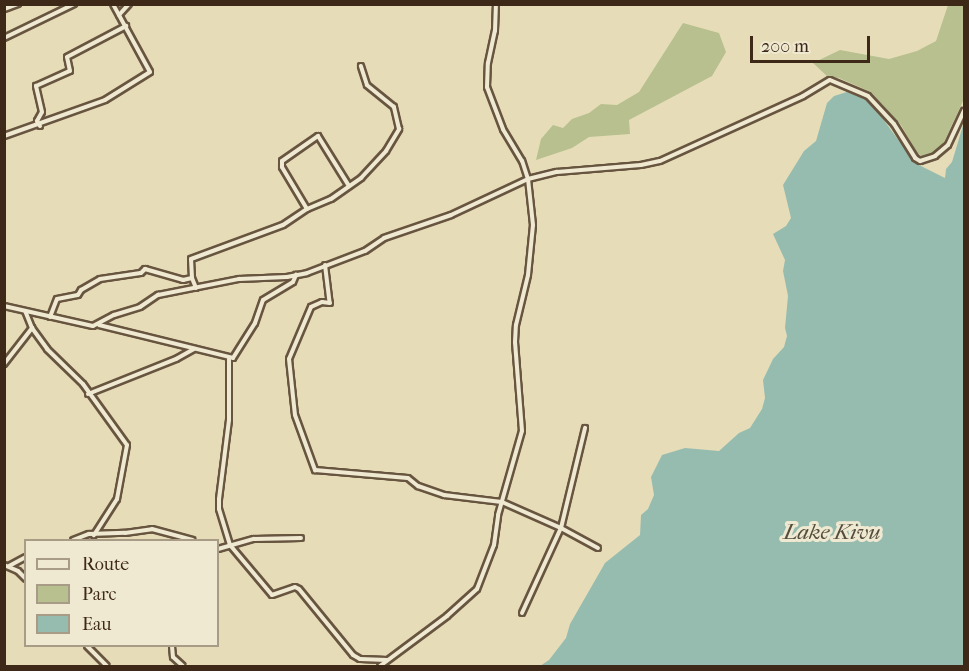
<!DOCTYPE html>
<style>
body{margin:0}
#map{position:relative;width:969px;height:671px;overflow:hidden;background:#e6ddb8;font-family:"IM FELL French Canon",serif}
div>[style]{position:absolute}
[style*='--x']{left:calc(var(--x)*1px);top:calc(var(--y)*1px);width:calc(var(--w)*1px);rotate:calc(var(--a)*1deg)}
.green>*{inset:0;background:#b7c08e}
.water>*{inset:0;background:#96bcb0}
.roads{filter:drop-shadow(2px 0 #685540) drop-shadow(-2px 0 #685540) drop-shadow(0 2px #685540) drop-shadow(0 -2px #685540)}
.minor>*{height:4px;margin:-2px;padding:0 2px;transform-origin:2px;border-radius:2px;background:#efe9d1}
span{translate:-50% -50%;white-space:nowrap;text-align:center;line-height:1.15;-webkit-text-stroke:6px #efe9d1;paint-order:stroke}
.water-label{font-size:22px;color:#544d3e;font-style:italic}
.frame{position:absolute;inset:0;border:6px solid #3e2818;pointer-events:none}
.legend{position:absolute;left:24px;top:539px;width:195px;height:108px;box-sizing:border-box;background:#efe9d1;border:2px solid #a89c87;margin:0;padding:8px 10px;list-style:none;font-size:18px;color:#3e2818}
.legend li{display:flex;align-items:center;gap:12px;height:30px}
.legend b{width:30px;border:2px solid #a89c87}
.scale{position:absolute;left:750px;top:36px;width:120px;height:27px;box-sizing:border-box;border:3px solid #3e2818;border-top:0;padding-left:8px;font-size:18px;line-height:21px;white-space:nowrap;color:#3e2818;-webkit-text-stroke:4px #efe9d1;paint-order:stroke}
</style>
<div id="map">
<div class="green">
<i style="clip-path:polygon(948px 5px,964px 5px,964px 99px,945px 140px,939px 149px,923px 157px,917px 153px,901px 125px,871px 92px,839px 78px,828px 77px,813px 63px,840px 50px,889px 59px,917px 51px,936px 41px)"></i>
<i style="clip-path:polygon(683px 23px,719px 33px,726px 52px,712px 76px,629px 120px,630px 134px,589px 137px,572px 148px,536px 160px,541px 139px,553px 125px,563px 128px,572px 119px,589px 113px,601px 104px,617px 105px,639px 92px)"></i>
</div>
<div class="water">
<i style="clip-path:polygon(847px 92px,870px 101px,915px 163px,945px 178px,946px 169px,952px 162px,964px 122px,964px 666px,540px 666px,549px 660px,566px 638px,570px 624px,605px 563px,640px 535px,641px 515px,648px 509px,654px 495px,651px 477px,662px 455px,685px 448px,719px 451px,739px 433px,750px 428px,762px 409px,765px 398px,763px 380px,773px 359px,784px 347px,787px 336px,785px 328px,788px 296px,783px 271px,785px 260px,773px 234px,786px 226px,791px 218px,783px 185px,804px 151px,816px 141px,827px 103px,834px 96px)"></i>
</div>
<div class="roads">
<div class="minor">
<i style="--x:4;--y:9;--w:15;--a:-20"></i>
<i style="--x:119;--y:15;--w:15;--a:-48"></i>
<i style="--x:4;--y:38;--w:78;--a:-25.9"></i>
<i style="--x:40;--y:126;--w:6;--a:-121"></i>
<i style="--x:37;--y:121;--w:10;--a:-61"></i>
<i style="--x:42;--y:112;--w:27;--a:-103"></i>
<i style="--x:36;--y:86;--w:37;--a:-24"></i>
<i style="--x:70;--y:71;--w:14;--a:-102"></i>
<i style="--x:67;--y:57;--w:67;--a:-27.7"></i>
<i style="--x:4;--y:136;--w:107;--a:-19.6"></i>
<i style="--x:105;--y:100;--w:53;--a:-31.9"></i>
<i style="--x:150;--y:72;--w:77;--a:-118.6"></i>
<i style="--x:307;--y:209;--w:49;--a:-120.8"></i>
<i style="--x:282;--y:167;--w:6;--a:-90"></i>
<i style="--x:282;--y:161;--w:44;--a:-34.8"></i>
<i style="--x:318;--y:136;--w:59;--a:58.2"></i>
<i style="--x:325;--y:265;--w:38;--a:83"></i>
<i style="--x:330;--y:303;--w:8;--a:-173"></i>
<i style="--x:322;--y:302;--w:12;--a:156"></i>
<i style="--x:311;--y:307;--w:56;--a:112.9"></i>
<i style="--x:289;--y:359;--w:56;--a:83.9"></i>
<i style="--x:295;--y:415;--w:59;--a:70"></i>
<i style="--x:315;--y:470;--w:93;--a:4.9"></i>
<i style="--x:408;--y:478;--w:13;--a:39"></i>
<i style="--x:418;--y:486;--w:28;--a:19"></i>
<i style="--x:444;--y:495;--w:58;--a:6.9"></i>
<i style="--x:502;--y:502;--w:64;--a:23.8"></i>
<i style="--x:561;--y:528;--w:42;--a:28.4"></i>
<i style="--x:196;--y:288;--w:11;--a:-112"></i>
<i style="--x:192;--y:278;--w:19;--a:-93"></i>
<i style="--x:191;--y:259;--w:98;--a:-20.3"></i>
<i style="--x:283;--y:225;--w:29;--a:-34"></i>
<i style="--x:307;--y:209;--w:26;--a:-23"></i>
<i style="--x:331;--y:199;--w:37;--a:-35"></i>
<i style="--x:361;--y:178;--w:37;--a:-47"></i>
<i style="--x:386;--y:151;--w:26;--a:-59"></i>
<i style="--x:399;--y:129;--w:23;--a:-103"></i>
<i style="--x:394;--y:107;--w:35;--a:-141"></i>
<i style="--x:367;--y:85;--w:20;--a:-108"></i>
<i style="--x:4;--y:306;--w:91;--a:12.7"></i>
<i style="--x:93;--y:326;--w:24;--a:-28"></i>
<i style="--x:114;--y:315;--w:27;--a:-17"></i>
<i style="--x:140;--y:307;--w:22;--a:-34"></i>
<i style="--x:158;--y:295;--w:83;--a:-11.2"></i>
<i style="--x:239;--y:279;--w:48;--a:-2.4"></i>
<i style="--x:287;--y:277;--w:20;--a:-11"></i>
<i style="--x:307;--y:273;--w:62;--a:-20.8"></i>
<i style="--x:365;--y:251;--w:23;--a:-34"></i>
<i style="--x:384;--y:238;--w:71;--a:-18.9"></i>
<i style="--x:451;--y:215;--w:85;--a:-25.1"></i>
<i style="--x:528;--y:179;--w:30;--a:-14"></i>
<i style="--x:557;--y:172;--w:84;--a:-4.8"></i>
<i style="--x:641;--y:165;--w:19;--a:-12"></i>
<i style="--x:660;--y:161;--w:157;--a:-24.4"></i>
<i style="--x:803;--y:96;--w:31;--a:-31"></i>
<i style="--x:830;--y:80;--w:41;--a:22.8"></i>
<i style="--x:868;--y:96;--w:38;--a:47"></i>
<i style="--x:894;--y:124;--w:40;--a:58"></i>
<i style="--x:915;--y:158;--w:6;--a:31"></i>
<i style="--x:920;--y:161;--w:16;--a:-18"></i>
<i style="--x:935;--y:156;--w:17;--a:-40"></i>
<i style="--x:948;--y:145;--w:38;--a:-65"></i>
<i style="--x:50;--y:317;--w:19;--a:-69"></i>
<i style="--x:57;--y:299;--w:21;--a:-11"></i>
<i style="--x:78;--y:295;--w:6;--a:-59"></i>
<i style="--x:81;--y:290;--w:22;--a:-30"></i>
<i style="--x:100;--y:279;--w:41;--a:-8.3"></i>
<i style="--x:141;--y:273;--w:6;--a:-45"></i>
<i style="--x:145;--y:269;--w:40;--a:16"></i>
<i style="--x:183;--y:280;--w:9;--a:-13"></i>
<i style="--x:99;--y:325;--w:138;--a:13.8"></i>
<i style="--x:233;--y:358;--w:41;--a:-57.8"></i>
<i style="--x:255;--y:323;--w:24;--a:-71"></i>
<i style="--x:263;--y:300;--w:35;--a:-31"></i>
<i style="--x:293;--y:282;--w:8;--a:-67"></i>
<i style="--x:32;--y:328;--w:26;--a:54"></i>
<i style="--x:47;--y:349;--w:50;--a:44.2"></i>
<i style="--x:83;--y:384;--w:75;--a:54.2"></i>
<i style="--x:127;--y:445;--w:55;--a:100.5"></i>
<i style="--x:117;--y:499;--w:43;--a:122.6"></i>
<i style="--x:229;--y:359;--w:61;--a:90"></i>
<i style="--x:229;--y:420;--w:80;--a:97.2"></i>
<i style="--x:219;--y:499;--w:10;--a:90"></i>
<i style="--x:219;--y:509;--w:38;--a:73"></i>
<i style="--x:230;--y:545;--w:65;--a:50"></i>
<i style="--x:272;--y:595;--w:24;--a:-19"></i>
<i style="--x:295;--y:587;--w:4;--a:27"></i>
<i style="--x:299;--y:589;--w:85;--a:50.7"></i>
<i style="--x:353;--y:655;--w:8;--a:30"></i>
<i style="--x:360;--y:659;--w:27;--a:2"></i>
<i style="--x:4;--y:364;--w:46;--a:-52.1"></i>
<i style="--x:32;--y:328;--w:18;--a:-112"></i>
<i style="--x:88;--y:394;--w:95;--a:-21.7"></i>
<i style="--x:176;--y:359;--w:21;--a:-29"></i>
<i style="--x:73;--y:540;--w:17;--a:-21"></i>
<i style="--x:89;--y:534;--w:36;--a:-2"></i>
<i style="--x:125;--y:533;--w:27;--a:-8"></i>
<i style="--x:152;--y:529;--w:42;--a:15"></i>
<i style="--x:218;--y:549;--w:37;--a:-16"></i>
<i style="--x:254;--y:539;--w:47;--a:-1.2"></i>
<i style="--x:4;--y:565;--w:15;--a:23"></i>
<i style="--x:18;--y:571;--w:11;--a:45"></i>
<i style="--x:9;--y:566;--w:19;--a:-28"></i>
<i style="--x:522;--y:613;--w:94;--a:-65.4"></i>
<i style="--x:561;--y:528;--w:103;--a:-76.5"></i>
<i style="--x:87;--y:646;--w:28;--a:45"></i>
<i style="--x:172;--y:646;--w:11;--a:85"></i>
<i style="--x:173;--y:657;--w:13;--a:42"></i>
<i style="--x:380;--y:666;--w:84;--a:-36.7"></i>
<i style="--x:447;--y:616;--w:40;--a:-42"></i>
<i style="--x:477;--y:589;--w:47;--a:-68.9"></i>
<i style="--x:494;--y:545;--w:30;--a:-82"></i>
<i style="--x:498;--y:515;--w:87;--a:-74.1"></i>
<i style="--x:522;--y:431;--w:89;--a:-94.5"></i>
<i style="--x:515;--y:342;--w:17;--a:-87"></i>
<i style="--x:516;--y:325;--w:51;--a:-76.5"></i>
<i style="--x:528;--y:275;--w:50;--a:-84.3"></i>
<i style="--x:533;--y:225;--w:46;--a:-96.2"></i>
<i style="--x:528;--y:179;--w:19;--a:-108"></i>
<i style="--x:522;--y:161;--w:37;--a:-121"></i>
<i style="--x:503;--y:129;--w:45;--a:-110.9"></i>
<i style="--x:487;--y:87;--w:24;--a:-88"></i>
<i style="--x:488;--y:63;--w:33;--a:-78"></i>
<i style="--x:495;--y:31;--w:27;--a:-88"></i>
</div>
</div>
<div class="water-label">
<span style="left:832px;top:533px">Lake Kivu</span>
</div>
<div class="frame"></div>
<ul class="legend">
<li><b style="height:8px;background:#efe9d1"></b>Route</li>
<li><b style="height:16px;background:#b7c08e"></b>Parc</li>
<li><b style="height:16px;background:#96bcb0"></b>Eau</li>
</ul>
<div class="scale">200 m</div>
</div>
